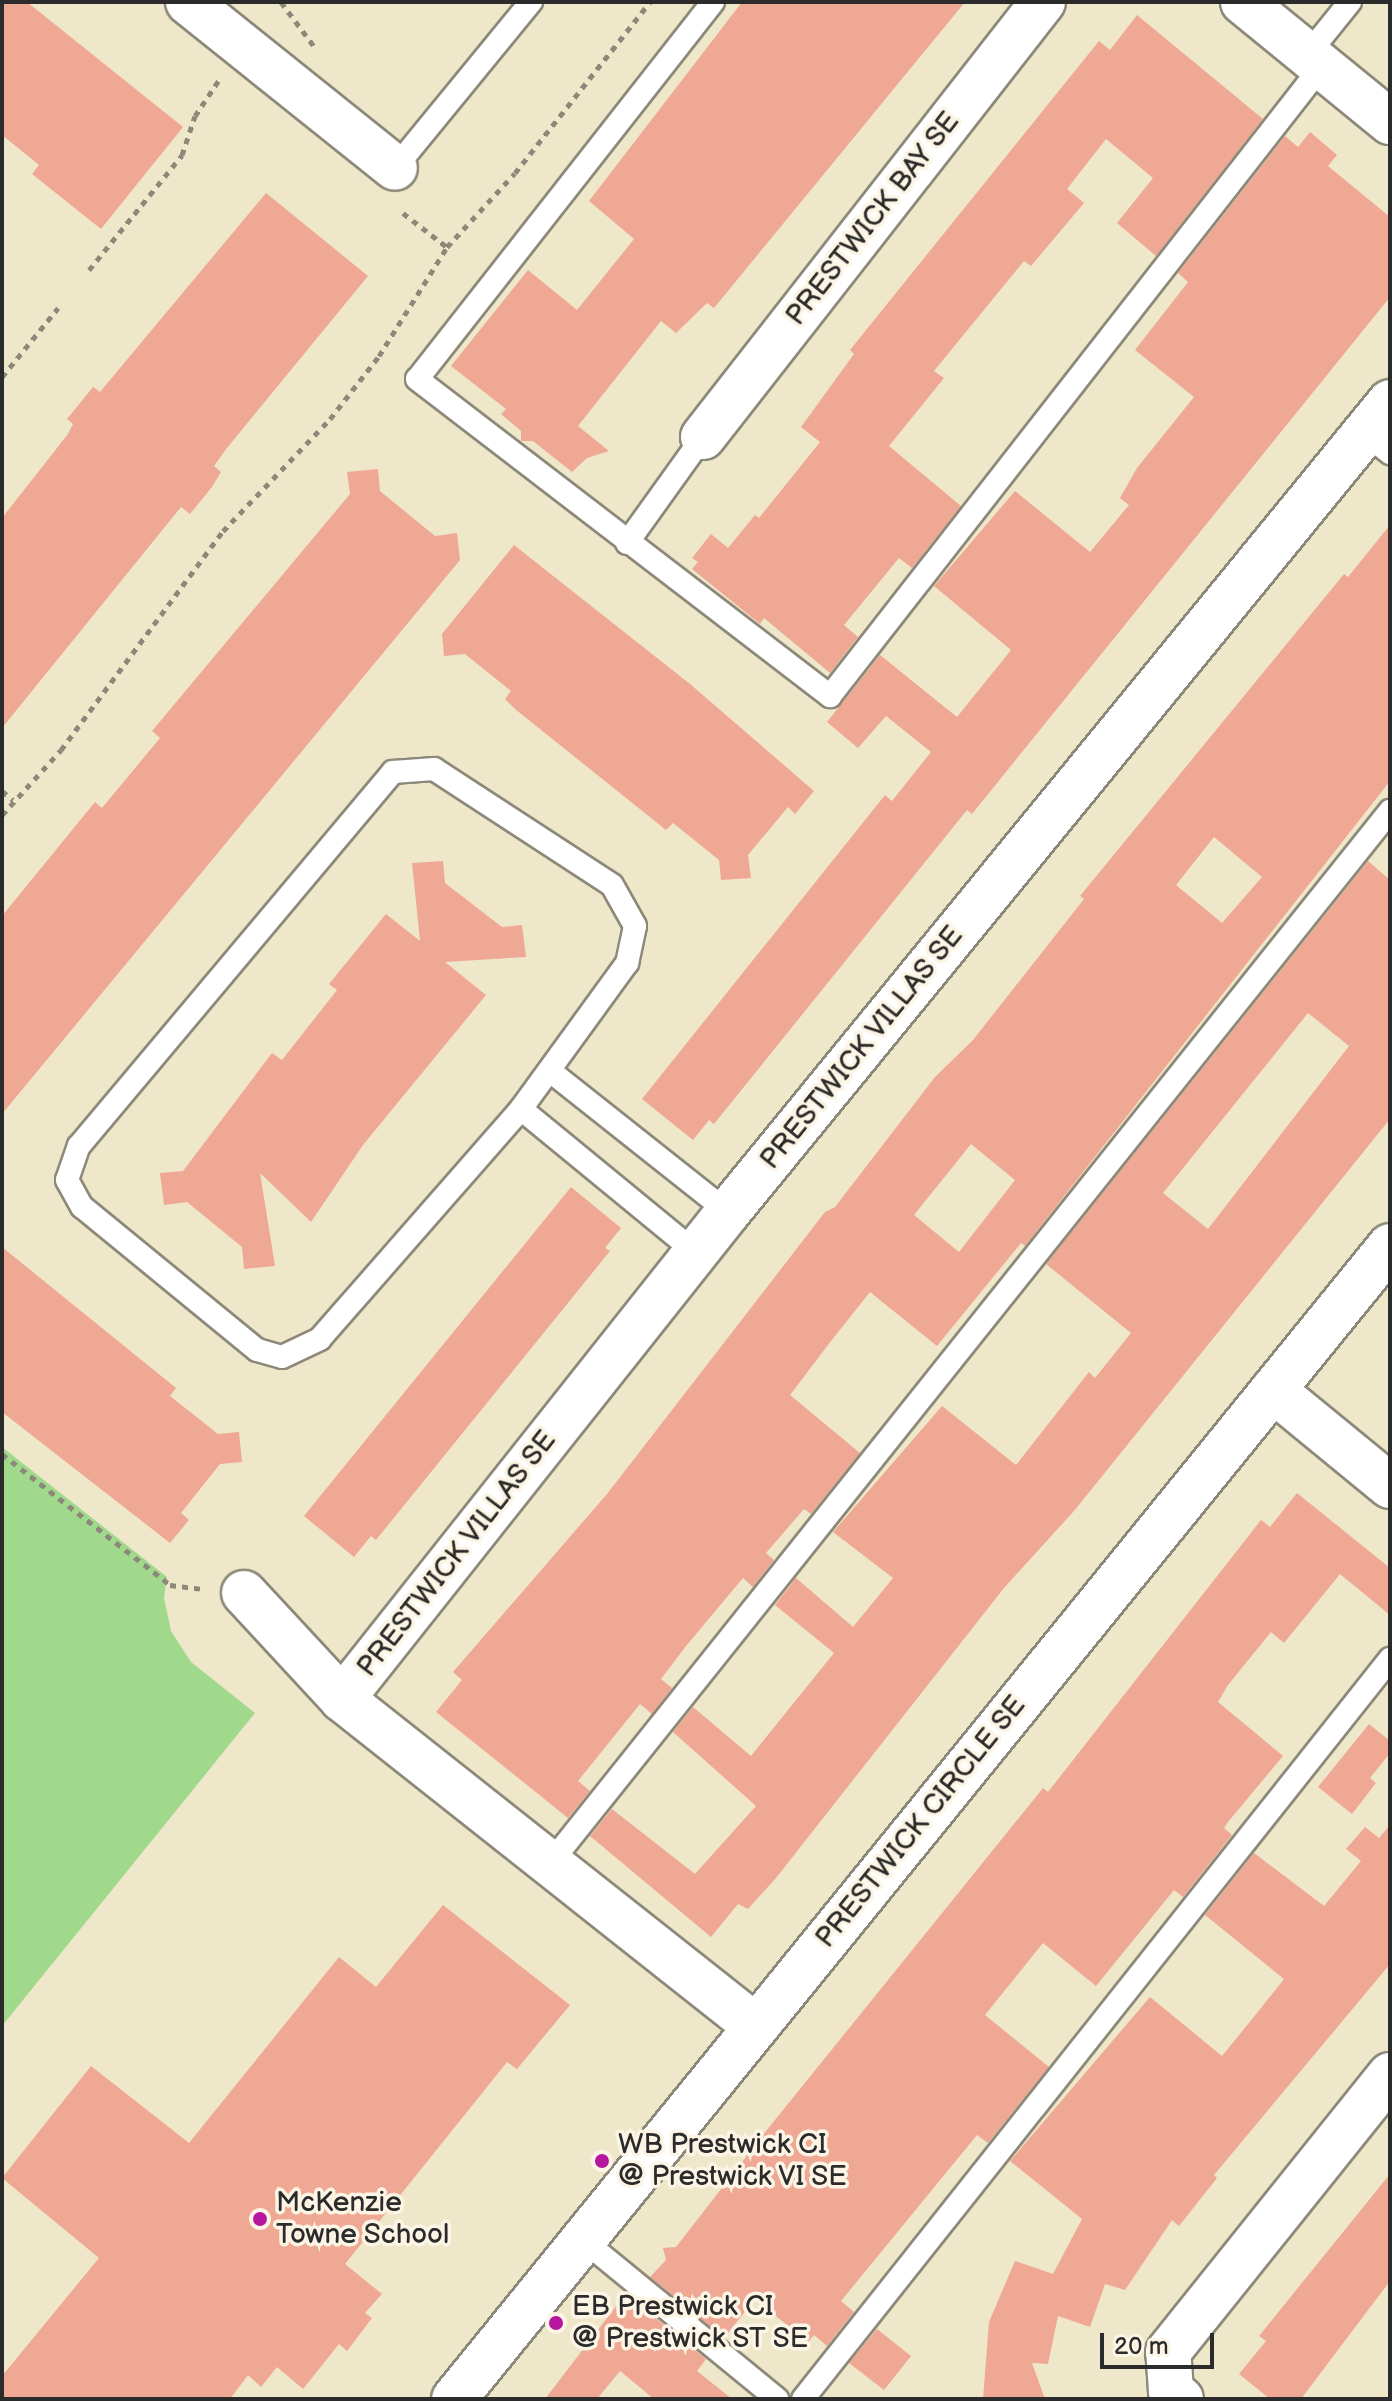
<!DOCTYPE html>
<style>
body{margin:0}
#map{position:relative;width:1392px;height:2401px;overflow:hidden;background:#efe7c9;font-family:"Balsamiq Sans",sans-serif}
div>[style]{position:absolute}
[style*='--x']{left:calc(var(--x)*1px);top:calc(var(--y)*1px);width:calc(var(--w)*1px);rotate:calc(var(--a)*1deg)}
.green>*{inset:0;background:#a0d98c}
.building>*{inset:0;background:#efa894}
.path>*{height:5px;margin-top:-2.5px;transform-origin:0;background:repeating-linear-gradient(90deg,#8d897a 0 6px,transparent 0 12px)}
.roads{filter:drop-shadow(2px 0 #8d897a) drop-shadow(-2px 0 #8d897a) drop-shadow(0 2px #8d897a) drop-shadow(0 -2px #8d897a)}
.service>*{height:22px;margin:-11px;padding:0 11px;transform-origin:11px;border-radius:11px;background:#fff}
.minor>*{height:44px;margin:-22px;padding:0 22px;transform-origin:22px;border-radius:22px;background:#fff}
.tertiary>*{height:44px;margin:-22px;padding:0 22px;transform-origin:22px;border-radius:22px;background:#fff}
.dots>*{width:22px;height:22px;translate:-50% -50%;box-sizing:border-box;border:4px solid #fcf5e5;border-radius:50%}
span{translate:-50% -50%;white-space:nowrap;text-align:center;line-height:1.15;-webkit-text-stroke:7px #fcf5e5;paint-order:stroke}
.street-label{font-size:28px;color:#2b2b2b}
.poi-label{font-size:28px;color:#2b2b2b}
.left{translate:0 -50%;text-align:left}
.frame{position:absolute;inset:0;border:4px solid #2b2b2b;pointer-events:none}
.scale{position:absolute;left:1100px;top:2333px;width:114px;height:36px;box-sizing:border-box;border:4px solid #2b2b2b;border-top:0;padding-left:10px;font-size:24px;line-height:28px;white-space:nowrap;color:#2b2b2b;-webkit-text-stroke:6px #fcf5e5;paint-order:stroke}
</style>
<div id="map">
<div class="green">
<i style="clip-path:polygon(2px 1447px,167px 1577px,164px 1598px,171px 1631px,191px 1662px,255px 1713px,2px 2026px)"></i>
</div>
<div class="building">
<i style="clip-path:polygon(2px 2px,27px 2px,183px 127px,101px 229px,32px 174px,39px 165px,2px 135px)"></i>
<i style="clip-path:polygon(742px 2px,965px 2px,714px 308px,707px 303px,676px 333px,661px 321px,578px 426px,609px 451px,587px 458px,572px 472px,533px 441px,521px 441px,521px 431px,501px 414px,506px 409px,451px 366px,528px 270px,577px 310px,634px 239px,589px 201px)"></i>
<i style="clip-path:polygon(1137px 15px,1263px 119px,1156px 256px,1117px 223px,1153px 178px,1106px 139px,1067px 189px,1084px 203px,1031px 266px,1024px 261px,934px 371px,944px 378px,889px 446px,961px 506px,912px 568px,899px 558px,844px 625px,858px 637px,830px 673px,764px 618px,760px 624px,692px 569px,698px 562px,692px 558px,711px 534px,728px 548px,755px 515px,759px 518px,820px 442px,801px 427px,854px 354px,850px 350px,1099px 41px,1110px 50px)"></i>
<i style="clip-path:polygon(1310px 132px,1337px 155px,1328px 166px,1390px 217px,1390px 297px,972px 814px,967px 810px,714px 1124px,709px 1120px,693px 1140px,642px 1099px,885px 795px,892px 801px,931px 752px,886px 716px,858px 748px,827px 722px,880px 655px,957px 717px,1011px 650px,934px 586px,1015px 491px,1090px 552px,1129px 505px,1120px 498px,1137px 468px,1194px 397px,1135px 350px,1188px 282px,1178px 273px,1285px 136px,1298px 147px)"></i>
<i style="clip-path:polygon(266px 193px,368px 276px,227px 448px,214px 466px,221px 472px,212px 487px,190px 514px,181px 507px,2px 728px,2px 518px,68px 434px,73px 424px,67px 419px,93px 387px,100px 392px)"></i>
<i style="clip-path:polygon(378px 469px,380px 491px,435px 536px,457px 533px,460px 560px,2px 1114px,2px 916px,95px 802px,102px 808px,160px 738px,152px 731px,350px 494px,347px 472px)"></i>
<i style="clip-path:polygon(evenodd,1390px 525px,1390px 781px,1025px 1246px,1021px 1243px,937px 1346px,870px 1292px,831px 1341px,790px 1395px,860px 1453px,811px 1514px,804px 1509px,766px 1553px,774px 1560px,753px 1587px,743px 1578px,686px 1646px,661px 1679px,672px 1688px,652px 1714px,640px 1704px,578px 1781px,590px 1791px,568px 1818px,436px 1712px,462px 1680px,453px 1672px,607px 1494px,825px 1212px,835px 1207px,935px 1077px,973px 1040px,1084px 899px,1080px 896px,1344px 574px,1348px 577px,1390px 525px,1214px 837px,1262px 877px,1222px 923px,1176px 885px,1214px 837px,1390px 525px,971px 1144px,1015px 1180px,959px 1252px,914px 1215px,971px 1144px)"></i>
<i style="clip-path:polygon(514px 545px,690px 684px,814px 791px,795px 814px,788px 807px,748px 855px,751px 878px,721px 880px,719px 860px,673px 823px,666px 830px,515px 709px,505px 699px,511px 691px,465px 654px,444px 656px,442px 634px)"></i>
<i style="clip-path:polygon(443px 861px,445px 883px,502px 927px,522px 925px,526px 957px,445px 962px,486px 995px,363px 1145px,311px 1222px,260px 1173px,275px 1266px,244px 1269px,242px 1247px,187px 1202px,164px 1205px,160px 1173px,183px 1171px,272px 1053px,282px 1060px,337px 990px,329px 984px,386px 914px,420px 941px,412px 863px)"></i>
<i style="clip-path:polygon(evenodd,1368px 861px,1390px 880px,1390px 1119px,1074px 1511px,1004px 1588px,776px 1878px,748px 1909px,738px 1904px,711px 1937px,590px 1836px,612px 1809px,695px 1874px,756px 1806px,673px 1732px,693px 1707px,751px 1756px,834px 1653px,775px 1605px,796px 1578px,853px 1627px,893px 1578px,833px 1532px,942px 1406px,1016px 1465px,1089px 1372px,1095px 1378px,1131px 1333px,1046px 1264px,1368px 861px,1308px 1013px,1349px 1046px,1208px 1229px,1163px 1193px,1308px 1013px)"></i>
<i style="clip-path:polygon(571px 1187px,621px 1228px,605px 1248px,610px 1251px,376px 1540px,371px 1536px,354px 1557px,304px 1516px)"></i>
<i style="clip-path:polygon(2px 1247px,176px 1388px,170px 1396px,218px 1434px,239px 1432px,242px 1462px,220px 1464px,181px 1513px,189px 1520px,170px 1543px,2px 1412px)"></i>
<i style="clip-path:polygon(1297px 1493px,1390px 1568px,1390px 1615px,1340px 1574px,1284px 1643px,1271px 1632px,1228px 1685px,1218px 1702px,1283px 1756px,1228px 1822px,1224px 1828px,1232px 1835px,1183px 1897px,1174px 1890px,1096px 1986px,1043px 1943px,985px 2015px,1049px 2067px,988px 2143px,977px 2135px,841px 2301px,854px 2312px,827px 2346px,814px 2335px,808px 2342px,755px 2299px,724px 2338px,650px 2277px,666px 2260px,663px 2248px,676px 2247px,746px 2157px,745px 2146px,754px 2146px,1043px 1788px,1048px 1792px,1261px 1520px,1270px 1527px)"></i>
<i style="clip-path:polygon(1369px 1724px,1390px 1741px,1390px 1753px,1370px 1778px,1376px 1783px,1352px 1814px,1318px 1787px)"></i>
<i style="clip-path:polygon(1390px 1825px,1390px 1964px,1214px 2175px,1217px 2178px,1179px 2226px,1172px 2220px,1125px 2290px,1105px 2284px,1090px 2327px,1058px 2316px,1048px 2364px,1032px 2363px,1045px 2399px,983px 2399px,989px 2322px,1015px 2261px,1053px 2274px,1082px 2219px,1010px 2161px,1150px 1997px,1222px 2056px,1257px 2013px,1284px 1979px,1205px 1915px,1254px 1853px,1324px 1906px,1361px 1861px,1346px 1849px,1365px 1827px,1379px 1838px)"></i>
<i style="clip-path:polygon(443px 1905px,570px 2005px,517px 2069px,507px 2062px,345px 2264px,382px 2294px,365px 2313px,372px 2318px,347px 2351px,339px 2344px,303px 2389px,277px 2367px,261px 2387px,248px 2375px,230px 2399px,2px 2399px,2px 2376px,99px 2258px,2px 2178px,91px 2066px,189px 2143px,339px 1957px,376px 1987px)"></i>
<i style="clip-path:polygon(1390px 2174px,1390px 2281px,1301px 2399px,1270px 2399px,1239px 2374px,1266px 2341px,1259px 2336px)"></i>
<i style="clip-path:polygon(631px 2298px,706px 2359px,697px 2371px,732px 2399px,654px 2399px,620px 2371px,597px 2399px,545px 2399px,617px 2305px,621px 2308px)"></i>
<i style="clip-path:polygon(877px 2329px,911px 2356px,884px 2390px,849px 2363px)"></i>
</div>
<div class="path">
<i style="--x:281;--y:2;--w:59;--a:53.3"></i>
<i style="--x:403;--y:213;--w:56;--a:37.7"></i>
<i style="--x:89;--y:270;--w:148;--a:-51"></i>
<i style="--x:182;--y:155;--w:41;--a:-71.6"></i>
<i style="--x:195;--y:116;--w:43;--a:-56.3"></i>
<i style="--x:2;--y:377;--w:89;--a:-50.9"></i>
<i style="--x:2;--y:791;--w:14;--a:39"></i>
<i style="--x:2;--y:815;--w:88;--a:-47.8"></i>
<i style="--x:61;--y:750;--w:272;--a:-53.5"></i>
<i style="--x:223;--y:531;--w:155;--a:-46.3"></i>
<i style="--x:330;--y:419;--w:80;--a:-52.1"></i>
<i style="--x:379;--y:356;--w:128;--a:-58"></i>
<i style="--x:447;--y:247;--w:100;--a:-47.4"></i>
<i style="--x:515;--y:173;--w:218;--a:-51.7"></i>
<i style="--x:2;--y:1454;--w:213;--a:37.9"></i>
<i style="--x:170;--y:1585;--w:34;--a:7"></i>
</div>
<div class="roads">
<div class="service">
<i style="--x:713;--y:2;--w:479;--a:128.1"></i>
<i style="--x:417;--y:379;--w:521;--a:37.51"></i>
<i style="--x:830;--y:696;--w:798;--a:-52.02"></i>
<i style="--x:1308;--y:54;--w:67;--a:-51.1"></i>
<i style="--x:395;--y:168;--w:215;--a:-50.7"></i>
<i style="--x:1365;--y:433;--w:32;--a:39"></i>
<i style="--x:627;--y:543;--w:130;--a:-54.4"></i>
<i style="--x:434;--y:769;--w:212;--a:33.1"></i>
<i style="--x:612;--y:885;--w:47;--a:60.7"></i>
<i style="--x:635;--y:926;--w:38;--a:102"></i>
<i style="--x:627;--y:963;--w:180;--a:126"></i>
<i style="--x:521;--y:1109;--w:305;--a:131.2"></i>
<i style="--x:320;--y:1339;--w:42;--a:154.7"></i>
<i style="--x:282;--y:1357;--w:26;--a:-164"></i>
<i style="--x:257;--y:1350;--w:226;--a:-140.7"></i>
<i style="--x:82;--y:1207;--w:31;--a:-119"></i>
<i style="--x:67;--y:1180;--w:36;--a:-71"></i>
<i style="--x:79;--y:1146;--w:488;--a:-50"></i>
<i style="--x:393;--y:772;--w:41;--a:-4.2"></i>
<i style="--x:550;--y:1071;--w:227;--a:38.4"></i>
<i style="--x:521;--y:1109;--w:227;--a:39.4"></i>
<i style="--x:548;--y:1866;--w:1350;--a:-51.41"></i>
<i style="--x:583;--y:2240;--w:251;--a:39.3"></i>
<i style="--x:803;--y:2399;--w:945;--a:-51.58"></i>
</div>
<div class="minor">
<i style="--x:188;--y:2;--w:265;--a:38.7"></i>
<i style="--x:1243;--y:2;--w:190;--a:39.2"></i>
<i style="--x:703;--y:437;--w:552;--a:-51.99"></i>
<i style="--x:1273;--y:1390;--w:151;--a:39.4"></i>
<i style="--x:244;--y:1593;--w:144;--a:47.2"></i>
<i style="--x:342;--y:1699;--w:525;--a:38.35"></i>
<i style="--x:342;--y:1699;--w:621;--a:-51.6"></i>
<i style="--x:728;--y:1212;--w:1046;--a:-50.74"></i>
<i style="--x:1181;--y:2399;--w:13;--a:-141"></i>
<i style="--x:1171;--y:2391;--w:39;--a:-94"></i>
<i style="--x:1168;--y:2352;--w:355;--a:-51.3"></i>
</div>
<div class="tertiary">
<i style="--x:454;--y:2399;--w:1485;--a:-50.93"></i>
</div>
</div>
<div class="dots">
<i style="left:602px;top:2161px;background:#b5179e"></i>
<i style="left:260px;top:2219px;background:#b5179e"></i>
<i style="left:556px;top:2323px;background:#b5179e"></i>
</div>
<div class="street-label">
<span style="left:873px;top:219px;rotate:-52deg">PRESTWICK BAY SE</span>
<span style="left:862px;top:1048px;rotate:-51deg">PRESTWICK VILLAS SE</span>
<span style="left:457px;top:1554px;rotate:-52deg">PRESTWICK VILLAS SE</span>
<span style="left:921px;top:1822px;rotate:-51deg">PRESTWICK CIRCLE SE</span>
</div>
<div class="poi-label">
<span class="left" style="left:618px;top:2161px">WB Prestwick CI<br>@ Prestwick VI SE</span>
<span class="left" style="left:276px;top:2219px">McKenzie<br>Towne School</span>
<span class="left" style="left:572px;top:2323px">EB Prestwick CI<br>@ Prestwick ST SE</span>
</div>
<div class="frame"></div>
<div class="scale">20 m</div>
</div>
